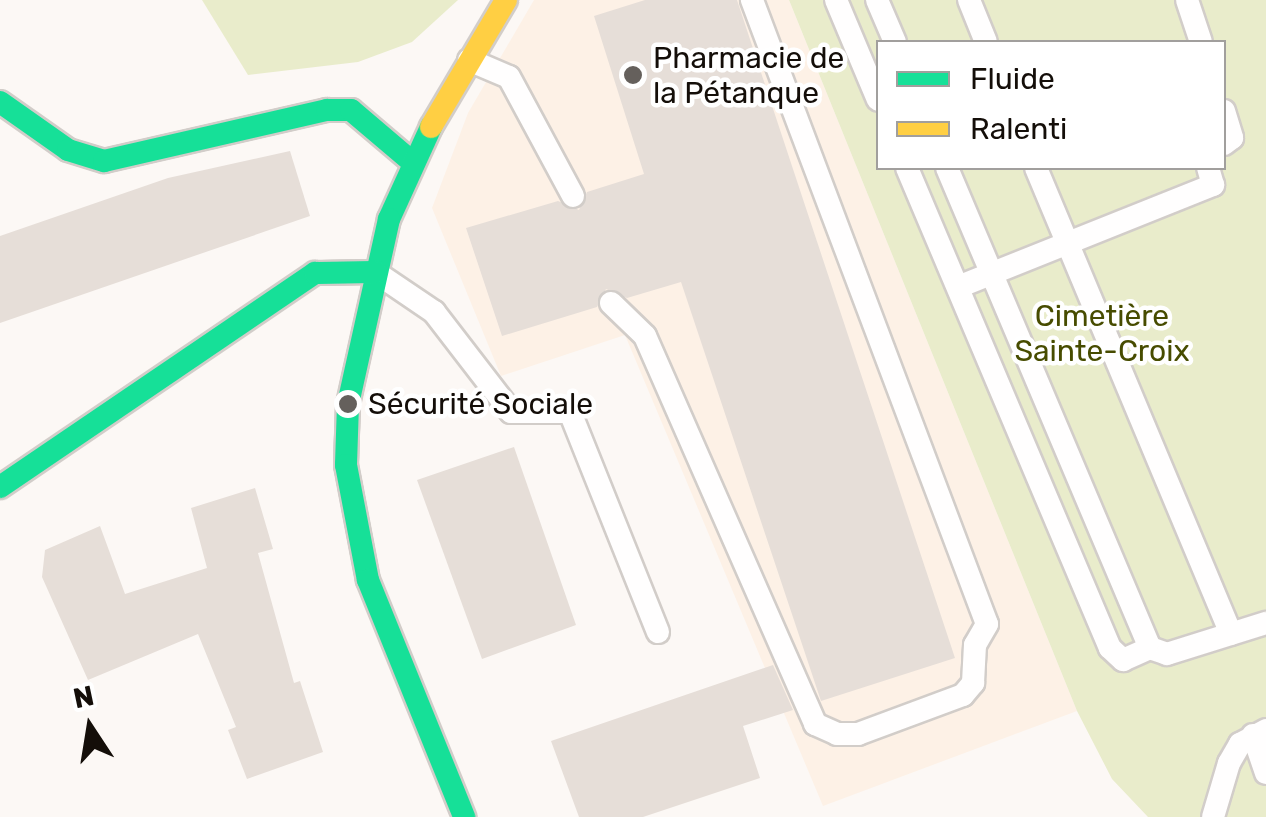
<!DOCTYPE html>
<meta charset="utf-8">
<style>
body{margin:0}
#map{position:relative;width:1266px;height:817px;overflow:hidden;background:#fcf8f5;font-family:Rubik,sans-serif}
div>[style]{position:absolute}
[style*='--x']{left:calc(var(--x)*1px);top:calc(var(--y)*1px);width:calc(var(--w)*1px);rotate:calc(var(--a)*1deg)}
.built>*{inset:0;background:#fdf1e6}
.green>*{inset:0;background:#e9eccb}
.building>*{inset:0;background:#e6ded8}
.roads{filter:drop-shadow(2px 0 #d2cdc9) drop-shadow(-2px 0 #d2cdc9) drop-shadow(0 2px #d2cdc9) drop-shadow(0 -2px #d2cdc9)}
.lane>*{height:22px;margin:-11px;padding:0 11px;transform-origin:11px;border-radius:11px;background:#fffefe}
.fast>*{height:22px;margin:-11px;padding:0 11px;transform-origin:11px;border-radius:11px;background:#16e098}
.slow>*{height:22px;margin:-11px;padding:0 11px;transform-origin:11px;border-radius:11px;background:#ffcf43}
.dots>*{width:28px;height:28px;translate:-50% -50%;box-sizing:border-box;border:5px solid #fff;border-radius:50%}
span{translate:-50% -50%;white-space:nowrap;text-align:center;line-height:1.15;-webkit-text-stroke:9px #fff;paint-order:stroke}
.poi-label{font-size:30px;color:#140e09}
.left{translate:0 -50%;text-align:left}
.park-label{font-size:30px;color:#474c00}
.legend{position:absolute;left:876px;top:40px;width:350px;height:130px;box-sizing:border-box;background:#fff;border:2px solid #a19f9d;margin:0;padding:12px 18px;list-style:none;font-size:30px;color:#140e09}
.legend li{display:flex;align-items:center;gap:20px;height:50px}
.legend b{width:50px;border:2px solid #a19f9d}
.north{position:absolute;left:40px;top:677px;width:100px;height:100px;-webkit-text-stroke:8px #fff;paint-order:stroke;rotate:348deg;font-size:28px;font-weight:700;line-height:40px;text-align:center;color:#140e09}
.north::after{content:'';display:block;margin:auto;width:35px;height:45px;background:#140e09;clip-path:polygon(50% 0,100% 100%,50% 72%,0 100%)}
</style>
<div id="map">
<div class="built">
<i style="clip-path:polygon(534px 0,789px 0,1077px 711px,823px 806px,625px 335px,501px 376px,432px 208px,468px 113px)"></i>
</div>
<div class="green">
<i style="clip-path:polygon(202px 0,458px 0,412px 42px,358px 62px,248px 75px)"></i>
<i style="clip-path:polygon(evenodd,789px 0,1266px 0,1266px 817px,1148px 817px,1112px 779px,1077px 711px,789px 0,878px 42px,1224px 42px,1224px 168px,878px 168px,878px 42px)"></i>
</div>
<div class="building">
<i style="clip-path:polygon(645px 0,737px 0,955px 658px,821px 701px,681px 282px,627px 298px,606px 289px,597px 307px,502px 336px,466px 228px,558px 201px,579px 210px,587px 192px,644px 174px,594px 16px)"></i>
<i style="clip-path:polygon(290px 151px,310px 216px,0 323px,0 236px,168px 178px)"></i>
<i style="clip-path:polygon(514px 447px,576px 625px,482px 659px,417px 480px)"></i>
<i style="clip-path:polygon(255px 488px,273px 549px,258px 553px,294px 683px,300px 681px,323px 752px,247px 779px,228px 730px,236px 727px,198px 634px,88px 680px,42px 577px,45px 550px,100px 526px,125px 594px,207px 568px,191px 508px)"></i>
<i style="clip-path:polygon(773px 665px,793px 710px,743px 726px,760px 778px,643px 817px,579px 817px,551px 741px)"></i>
</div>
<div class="roads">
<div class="lane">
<i style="--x:836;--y:0;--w:108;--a:67.2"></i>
<i style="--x:877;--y:0;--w:46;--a:66.8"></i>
<i style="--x:969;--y:0;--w:45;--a:68"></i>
<i style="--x:1187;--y:0;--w:44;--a:71.6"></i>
<i style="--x:469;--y:60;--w:43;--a:23"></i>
<i style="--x:509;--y:77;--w:135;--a:61.7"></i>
<i style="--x:1224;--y:111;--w:28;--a:73"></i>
<i style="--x:1232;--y:138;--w:10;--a:143"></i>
<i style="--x:907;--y:168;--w:521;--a:67.08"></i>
<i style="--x:1110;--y:648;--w:18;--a:43"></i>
<i style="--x:1123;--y:660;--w:30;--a:-24"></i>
<i style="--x:947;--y:168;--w:521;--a:67.08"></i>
<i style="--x:1150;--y:648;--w:18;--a:19"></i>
<i style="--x:1167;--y:654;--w:104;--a:-17.4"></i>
<i style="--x:1036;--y:168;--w:505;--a:67.29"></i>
<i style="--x:378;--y:274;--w:68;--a:34.2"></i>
<i style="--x:434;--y:312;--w:126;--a:52.4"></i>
<i style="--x:511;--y:412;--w:59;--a:0"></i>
<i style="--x:570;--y:412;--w:237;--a:68.2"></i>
<i style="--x:958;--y:287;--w:275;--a:-21.8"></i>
<i style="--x:1213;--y:185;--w:18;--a:-106"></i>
<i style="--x:611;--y:303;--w:47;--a:44.1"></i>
<i style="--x:645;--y:336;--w:424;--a:66.3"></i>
<i style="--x:815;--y:724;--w:24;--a:24"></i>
<i style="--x:837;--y:734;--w:21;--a:0"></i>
<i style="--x:858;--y:734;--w:112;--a:-20.4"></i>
<i style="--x:963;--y:695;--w:16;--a:-50"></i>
<i style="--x:973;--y:683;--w:38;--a:-87"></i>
<i style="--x:975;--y:645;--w:24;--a:-60"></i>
<i style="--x:987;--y:624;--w:667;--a:-110.64"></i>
<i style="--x:1253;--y:735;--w:40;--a:71.1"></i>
<i style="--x:1213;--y:817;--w:56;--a:-73.5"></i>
<i style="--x:1229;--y:763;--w:22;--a:-60"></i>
<i style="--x:1240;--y:744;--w:30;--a:-28"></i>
</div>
<div class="fast">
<i style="--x:0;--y:102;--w:83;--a:35.2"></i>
<i style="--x:68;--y:150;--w:38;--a:17"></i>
<i style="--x:104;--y:161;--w:229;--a:-12.9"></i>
<i style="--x:327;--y:110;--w:24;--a:0"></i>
<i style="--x:351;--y:110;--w:79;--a:40.4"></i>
<i style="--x:431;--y:127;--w:101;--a:114.5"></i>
<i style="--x:389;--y:219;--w:189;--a:102.5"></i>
<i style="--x:348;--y:404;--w:61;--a:91.9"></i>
<i style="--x:346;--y:465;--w:117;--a:79.2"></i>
<i style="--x:368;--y:580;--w:256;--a:67.9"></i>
<i style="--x:0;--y:487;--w:381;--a:-34.2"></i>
<i style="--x:315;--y:273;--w:61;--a:-0.9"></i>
</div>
<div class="slow">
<i style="--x:431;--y:127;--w:147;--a:-59.4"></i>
</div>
</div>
<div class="dots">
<i style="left:633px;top:75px;background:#65605c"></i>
<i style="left:348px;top:404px;background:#65605c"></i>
</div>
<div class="poi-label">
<span class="left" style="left:653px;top:75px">Pharmacie de<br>la Pétanque</span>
<span class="left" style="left:368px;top:404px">Sécurité Sociale</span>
</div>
<div class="park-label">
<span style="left:1102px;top:333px">Cimetière<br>Sainte-Croix</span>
</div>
<ul class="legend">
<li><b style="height:12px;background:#16e098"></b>Fluide</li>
<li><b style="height:12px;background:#ffcf43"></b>Ralenti</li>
</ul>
<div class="north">N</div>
</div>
